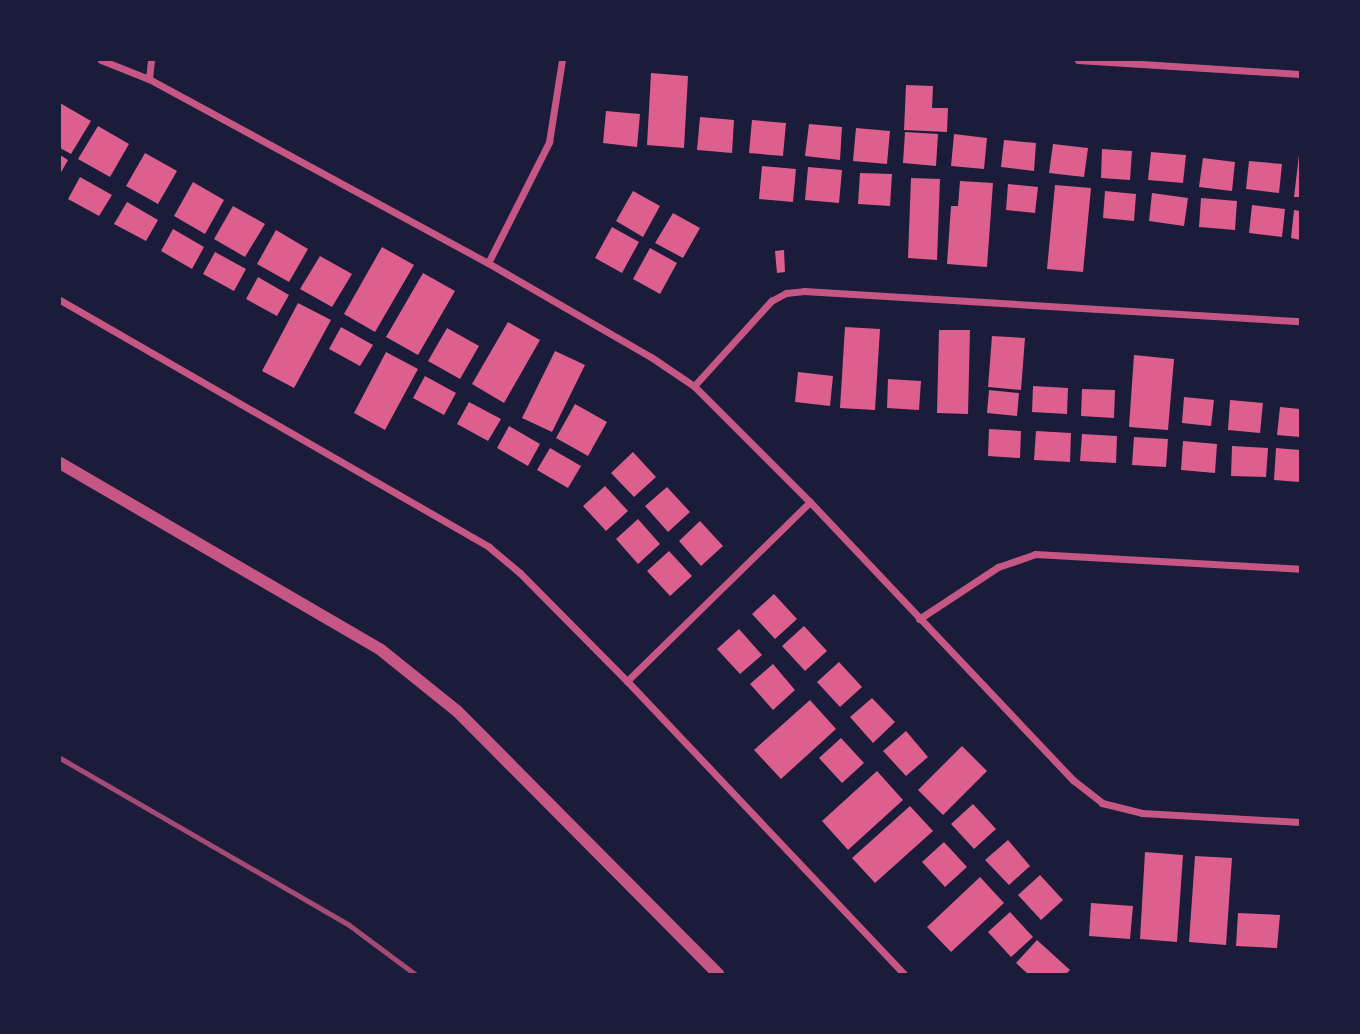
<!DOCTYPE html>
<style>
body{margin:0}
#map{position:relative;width:1360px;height:1034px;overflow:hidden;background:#1b1b3a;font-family:"Open Sans",sans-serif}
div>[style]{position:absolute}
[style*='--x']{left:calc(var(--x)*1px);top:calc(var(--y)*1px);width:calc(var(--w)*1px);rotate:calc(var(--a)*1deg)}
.building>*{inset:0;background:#dd5f8e}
.minor>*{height:7px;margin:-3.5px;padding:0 3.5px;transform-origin:3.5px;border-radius:3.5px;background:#c65784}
.tertiary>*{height:12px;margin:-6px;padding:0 6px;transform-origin:6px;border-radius:6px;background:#c65784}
.rail>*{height:5px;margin:-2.5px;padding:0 2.5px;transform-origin:2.5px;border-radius:2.5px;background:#a44b75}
span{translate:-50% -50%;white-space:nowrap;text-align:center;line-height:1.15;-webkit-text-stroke:5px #1b1b3a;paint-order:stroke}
.frame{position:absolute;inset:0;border:61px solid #1b1b3a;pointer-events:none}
</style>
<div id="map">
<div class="building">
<i style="clip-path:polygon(651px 73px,688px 76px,684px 148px,647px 145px)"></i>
<i style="clip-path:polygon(906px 85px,933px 86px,932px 108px,948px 108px,947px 132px,904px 130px)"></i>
<i style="clip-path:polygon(60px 103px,91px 121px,71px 154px,60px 148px)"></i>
<i style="clip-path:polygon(606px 111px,640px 114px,637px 147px,603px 143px)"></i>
<i style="clip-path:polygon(700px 117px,734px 120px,732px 153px,697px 150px)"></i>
<i style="clip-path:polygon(752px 120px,786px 123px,783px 156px,749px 153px)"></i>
<i style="clip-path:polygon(809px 124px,842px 127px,840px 160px,805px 156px)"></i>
<i style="clip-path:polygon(98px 126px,129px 144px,110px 177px,78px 159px)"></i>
<i style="clip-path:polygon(856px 128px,890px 131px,887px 164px,853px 161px)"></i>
<i style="clip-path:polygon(905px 132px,938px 134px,936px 166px,903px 163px)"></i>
<i style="clip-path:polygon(954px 134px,987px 138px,984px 169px,951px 166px)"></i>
<i style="clip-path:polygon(1004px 140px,1036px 143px,1034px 171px,1001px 167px)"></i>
<i style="clip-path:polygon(1053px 144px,1088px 148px,1084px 177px,1049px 173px)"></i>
<i style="clip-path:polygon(1102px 149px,1132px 151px,1130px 180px,1101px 178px)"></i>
<i style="clip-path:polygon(1151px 152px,1186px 155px,1183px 183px,1148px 180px)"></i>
<i style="clip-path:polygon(145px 153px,177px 171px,158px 204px,126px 186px)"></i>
<i style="clip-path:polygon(60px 155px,68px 160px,60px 174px)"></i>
<i style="clip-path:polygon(1299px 155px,1300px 155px,1300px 197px,1294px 197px)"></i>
<i style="clip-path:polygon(1203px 158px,1235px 162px,1232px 191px,1199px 187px)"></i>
<i style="clip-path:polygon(1249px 161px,1282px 164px,1279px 193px,1246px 189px)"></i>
<i style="clip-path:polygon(762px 166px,796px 169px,793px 202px,759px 199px)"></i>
<i style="clip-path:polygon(808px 167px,842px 170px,839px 203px,805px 200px)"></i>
<i style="clip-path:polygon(860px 173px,892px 174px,890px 206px,858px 204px)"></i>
<i style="clip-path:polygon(80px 177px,112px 195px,99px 216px,68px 199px)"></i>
<i style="clip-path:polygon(911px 178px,940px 179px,937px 260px,908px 258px)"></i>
<i style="clip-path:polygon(960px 181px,993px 183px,987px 267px,947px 264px,951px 206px,958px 206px)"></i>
<i style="clip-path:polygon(193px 182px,224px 200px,205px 234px,174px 216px)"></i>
<i style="clip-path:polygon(1008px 184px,1038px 187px,1035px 213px,1006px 210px)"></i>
<i style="clip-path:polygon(1055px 185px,1091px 188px,1083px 272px,1047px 269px)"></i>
<i style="clip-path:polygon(633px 191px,660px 206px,643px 237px,616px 221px)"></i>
<i style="clip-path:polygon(1105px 191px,1136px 194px,1134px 221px,1103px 218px)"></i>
<i style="clip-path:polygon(1152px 193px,1188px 198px,1184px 226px,1149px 221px)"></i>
<i style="clip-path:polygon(1201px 198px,1237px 201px,1235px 230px,1199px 227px)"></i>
<i style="clip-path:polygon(127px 202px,158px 220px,146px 241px,114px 224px)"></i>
<i style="clip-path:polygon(1252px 205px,1285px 209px,1282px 237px,1249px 233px)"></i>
<i style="clip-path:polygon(233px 206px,265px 224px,245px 257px,214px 239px)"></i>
<i style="clip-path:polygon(1294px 210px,1300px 211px,1300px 240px,1291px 238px)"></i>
<i style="clip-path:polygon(673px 213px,700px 228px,683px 258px,655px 243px)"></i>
<i style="clip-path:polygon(612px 227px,639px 242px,622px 273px,595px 258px)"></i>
<i style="clip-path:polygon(173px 229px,204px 247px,192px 269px,161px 251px)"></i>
<i style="clip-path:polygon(276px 230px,308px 249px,289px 282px,257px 264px)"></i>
<i style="clip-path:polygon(382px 247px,414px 265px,375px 332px,344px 314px)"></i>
<i style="clip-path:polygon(650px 248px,677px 263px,660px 294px,633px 279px)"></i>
<i style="clip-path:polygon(784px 250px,785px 272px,777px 273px,775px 251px)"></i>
<i style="clip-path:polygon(215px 252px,246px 269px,234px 291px,203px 274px)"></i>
<i style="clip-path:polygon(320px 256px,352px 274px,332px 307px,300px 289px)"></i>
<i style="clip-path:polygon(423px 273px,455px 291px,418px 355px,386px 337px)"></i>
<i style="clip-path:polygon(258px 277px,289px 295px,277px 316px,246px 299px)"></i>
<i style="clip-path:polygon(298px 303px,331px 320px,294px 388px,262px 371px)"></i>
<i style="clip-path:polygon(508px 322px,540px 340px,504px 403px,472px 384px)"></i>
<i style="clip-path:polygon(341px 327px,373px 345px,360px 366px,329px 349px)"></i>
<i style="clip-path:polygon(845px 327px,880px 329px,875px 410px,840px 408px)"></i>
<i style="clip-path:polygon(447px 328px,479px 346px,460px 379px,428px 361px)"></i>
<i style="clip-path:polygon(939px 330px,970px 330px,968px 414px,937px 413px)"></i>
<i style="clip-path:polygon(992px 336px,1025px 338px,1021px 390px,988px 387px)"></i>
<i style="clip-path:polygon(555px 351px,585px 365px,552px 432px,522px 418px)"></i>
<i style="clip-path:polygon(386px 352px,418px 369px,385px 430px,354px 413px)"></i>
<i style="clip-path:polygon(1134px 355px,1174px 359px,1168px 430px,1129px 427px)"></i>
<i style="clip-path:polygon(798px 372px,833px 376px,830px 406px,795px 402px)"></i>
<i style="clip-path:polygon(425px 376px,456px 393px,444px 415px,413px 398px)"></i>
<i style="clip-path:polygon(888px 379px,921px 381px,919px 410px,887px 408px)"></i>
<i style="clip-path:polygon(1033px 386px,1068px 388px,1067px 414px,1032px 412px)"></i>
<i style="clip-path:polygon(1082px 389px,1115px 390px,1114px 418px,1081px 416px)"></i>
<i style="clip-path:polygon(989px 390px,1019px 393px,1017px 416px,987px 413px)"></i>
<i style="clip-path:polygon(1184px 397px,1214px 400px,1211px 426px,1182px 423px)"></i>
<i style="clip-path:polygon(1230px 400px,1263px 403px,1260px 433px,1228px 430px)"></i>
<i style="clip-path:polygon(469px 402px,501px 419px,488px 441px,457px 424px)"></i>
<i style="clip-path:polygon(575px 404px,607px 422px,588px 456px,556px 438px)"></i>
<i style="clip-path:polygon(1280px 407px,1300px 409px,1300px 437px,1277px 435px)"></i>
<i style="clip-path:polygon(509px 426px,540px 444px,528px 466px,497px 448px)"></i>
<i style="clip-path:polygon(989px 429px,1021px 431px,1020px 458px,988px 456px)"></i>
<i style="clip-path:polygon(1036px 431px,1071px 433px,1070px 462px,1034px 460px)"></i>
<i style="clip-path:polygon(1082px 434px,1117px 436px,1116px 463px,1080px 461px)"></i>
<i style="clip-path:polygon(1134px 437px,1168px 439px,1166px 467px,1132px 465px)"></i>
<i style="clip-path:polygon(1183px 441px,1217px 444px,1215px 473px,1181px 470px)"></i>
<i style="clip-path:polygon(1232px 446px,1268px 448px,1266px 477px,1231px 476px)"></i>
<i style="clip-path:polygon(550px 448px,581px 466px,568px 488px,537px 470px)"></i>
<i style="clip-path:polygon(1276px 448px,1300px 450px,1300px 482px,1274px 480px)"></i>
<i style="clip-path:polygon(633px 452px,656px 477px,634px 497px,611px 473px)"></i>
<i style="clip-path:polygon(605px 486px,628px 511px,606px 531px,583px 506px)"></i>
<i style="clip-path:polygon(667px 487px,690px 512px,668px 532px,645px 506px)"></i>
<i style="clip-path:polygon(638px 519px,660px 544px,638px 564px,616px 539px)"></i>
<i style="clip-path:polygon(700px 521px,723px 546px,701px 566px,679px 541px)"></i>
<i style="clip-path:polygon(669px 551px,692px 576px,670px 596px,647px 571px)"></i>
<i style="clip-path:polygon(774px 594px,797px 619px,775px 639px,752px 614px)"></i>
<i style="clip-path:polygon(804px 626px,827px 651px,805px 671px,782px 646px)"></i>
<i style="clip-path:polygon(739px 629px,762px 655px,740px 674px,717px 649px)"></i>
<i style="clip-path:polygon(839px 662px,862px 687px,840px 707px,817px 682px)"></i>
<i style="clip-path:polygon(773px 664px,795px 690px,773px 710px,750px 684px)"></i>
<i style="clip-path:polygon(872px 698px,895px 722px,873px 743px,850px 717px)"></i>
<i style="clip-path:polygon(810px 700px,836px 729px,781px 779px,754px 750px)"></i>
<i style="clip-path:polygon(906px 731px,928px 757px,906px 776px,883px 751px)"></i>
<i style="clip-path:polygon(841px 738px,864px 763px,842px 783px,819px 758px)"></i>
<i style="clip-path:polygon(962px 746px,987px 771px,943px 815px,918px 790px)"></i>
<i style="clip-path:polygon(877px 771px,903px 800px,848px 850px,822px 821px)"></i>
<i style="clip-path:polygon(973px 804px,996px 829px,974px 849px,951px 824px)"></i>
<i style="clip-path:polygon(910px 806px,933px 831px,875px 883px,852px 858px)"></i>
<i style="clip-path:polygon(1008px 840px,1030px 866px,1009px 885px,985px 860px)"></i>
<i style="clip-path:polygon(944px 842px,967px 867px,945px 887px,922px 862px)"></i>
<i style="clip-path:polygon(1145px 852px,1183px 855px,1177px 942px,1140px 939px)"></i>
<i style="clip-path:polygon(1195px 856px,1232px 858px,1226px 945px,1189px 942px)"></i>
<i style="clip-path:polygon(1040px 875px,1063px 900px,1041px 920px,1018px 895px)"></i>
<i style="clip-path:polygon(980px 877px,1004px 903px,951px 952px,927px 927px)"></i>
<i style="clip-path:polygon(1091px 903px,1133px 906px,1130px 939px,1089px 936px)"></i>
<i style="clip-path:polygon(1010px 912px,1033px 937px,1011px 957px,988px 932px)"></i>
<i style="clip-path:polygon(1238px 913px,1280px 915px,1277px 948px,1236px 946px)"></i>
<i style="clip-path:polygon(1037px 940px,1070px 970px,1066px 974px,1028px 974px,1016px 963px)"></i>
</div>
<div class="minor">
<i style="--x:101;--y:60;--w:52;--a:21.6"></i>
<i style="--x:149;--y:79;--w:386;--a:28.5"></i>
<i style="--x:488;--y:263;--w:188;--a:30"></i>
<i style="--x:651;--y:357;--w:52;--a:34"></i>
<i style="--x:694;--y:386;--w:164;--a:45"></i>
<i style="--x:810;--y:502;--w:383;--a:46.6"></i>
<i style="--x:1073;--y:780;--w:37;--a:38"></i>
<i style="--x:1102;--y:803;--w:41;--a:14"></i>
<i style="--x:1142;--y:813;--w:158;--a:3.3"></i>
<i style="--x:1078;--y:60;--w:222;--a:3.6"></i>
<i style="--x:149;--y:79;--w:19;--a:-84"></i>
<i style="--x:488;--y:263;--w:136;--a:-63.2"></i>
<i style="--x:549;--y:142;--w:83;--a:-81"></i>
<i style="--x:60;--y:300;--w:495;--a:29.9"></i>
<i style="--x:489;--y:547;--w:40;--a:40"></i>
<i style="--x:520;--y:573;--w:152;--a:45.3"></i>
<i style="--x:627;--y:681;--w:403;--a:46.6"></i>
<i style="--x:694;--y:386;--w:115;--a:-47.8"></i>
<i style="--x:771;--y:301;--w:17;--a:-28"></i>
<i style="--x:786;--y:293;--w:18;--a:-6"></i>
<i style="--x:804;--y:291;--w:497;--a:3.5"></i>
<i style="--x:919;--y:619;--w:95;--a:-33.4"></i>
<i style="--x:998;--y:567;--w:39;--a:-19"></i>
<i style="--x:1035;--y:554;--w:265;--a:3.2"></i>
<i style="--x:627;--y:681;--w:256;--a:-44.4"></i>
</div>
<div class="tertiary">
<i style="--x:60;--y:463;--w:371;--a:30.2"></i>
<i style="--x:381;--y:650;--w:97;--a:38.8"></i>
<i style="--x:457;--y:711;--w:371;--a:45.2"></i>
</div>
<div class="rail">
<i style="--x:60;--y:758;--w:334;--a:30"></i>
<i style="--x:349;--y:925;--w:82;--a:36.6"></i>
</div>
<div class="frame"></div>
</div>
